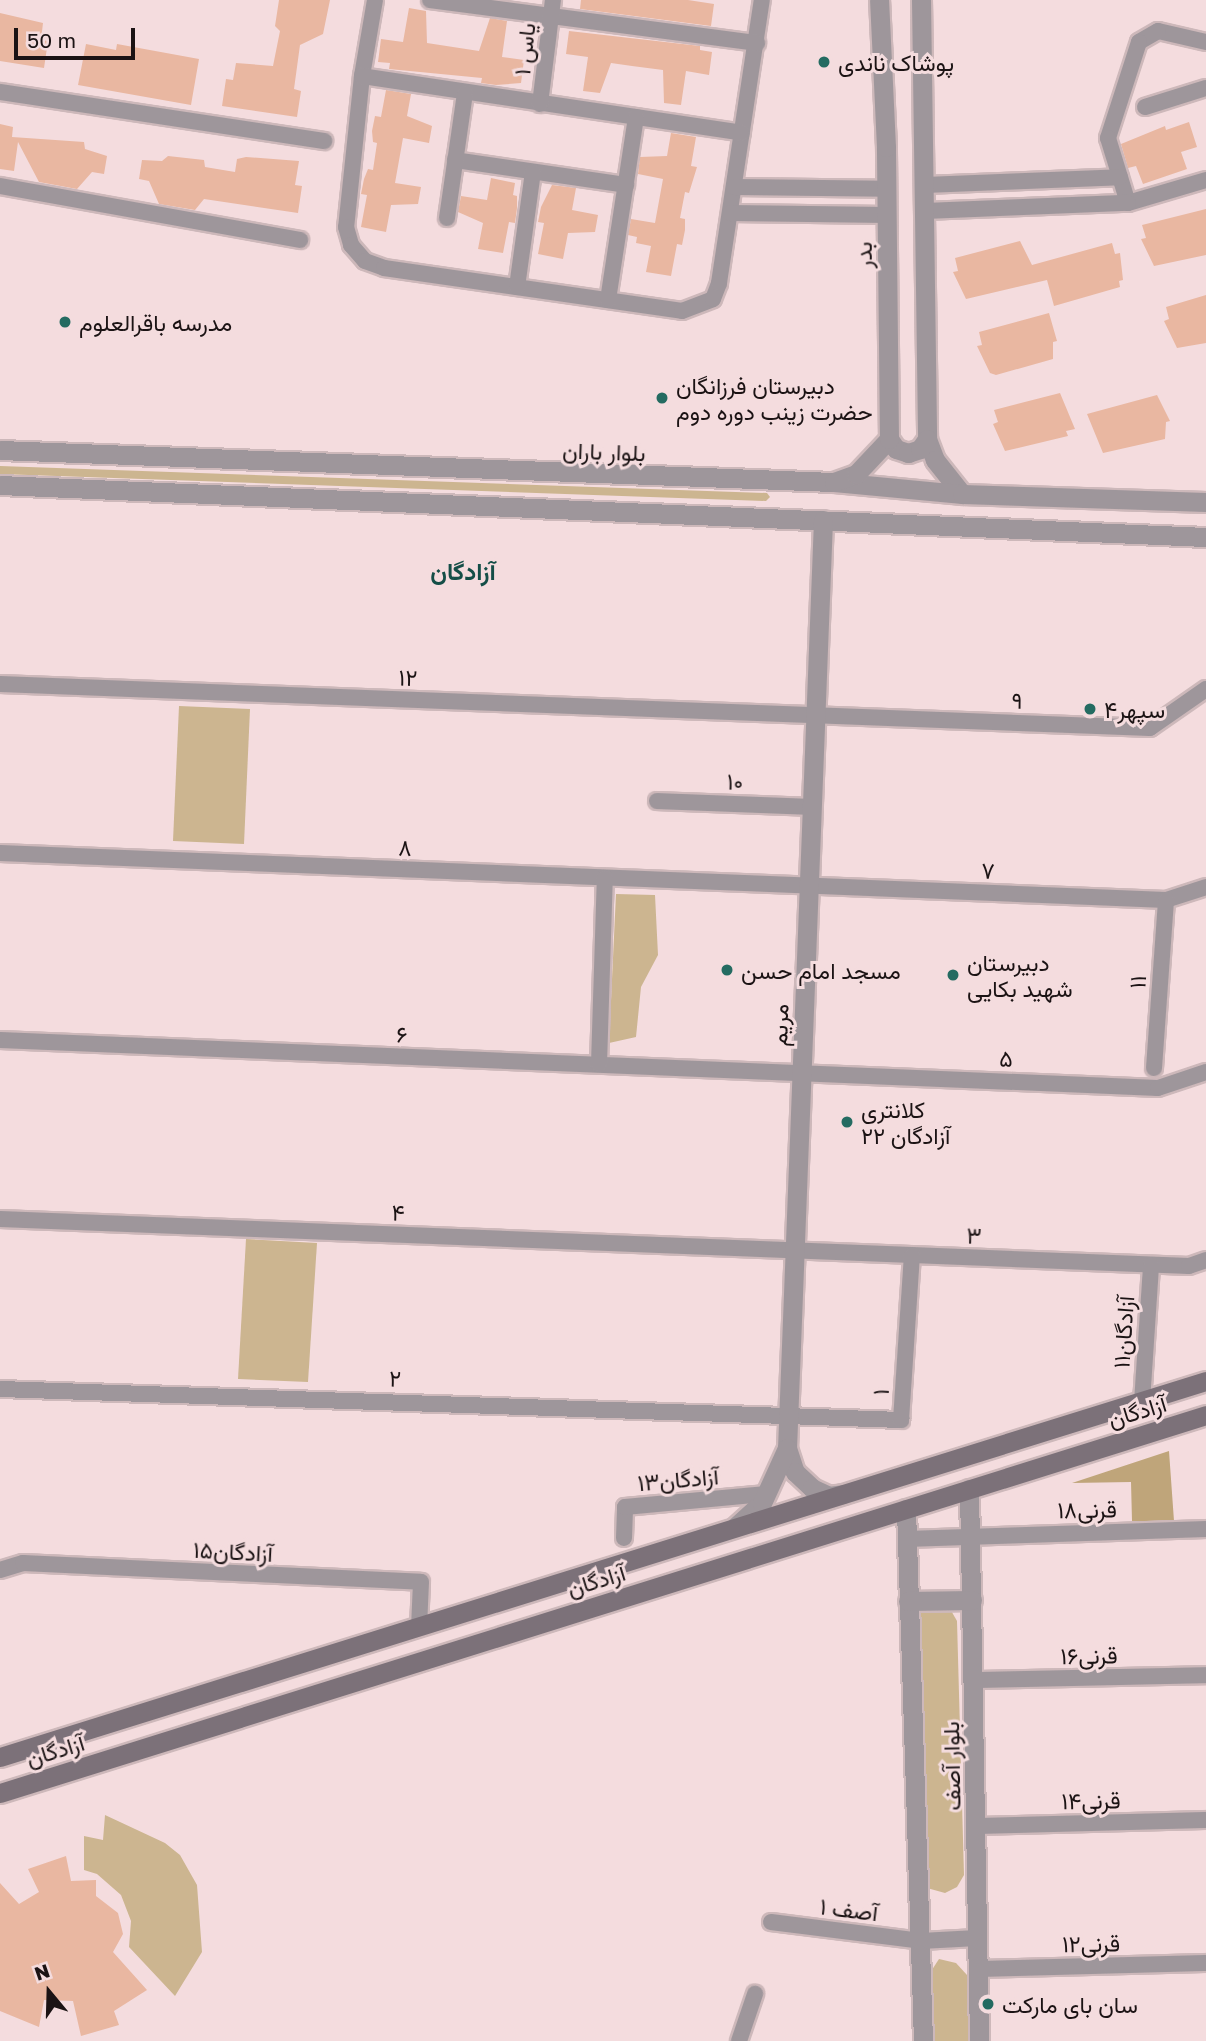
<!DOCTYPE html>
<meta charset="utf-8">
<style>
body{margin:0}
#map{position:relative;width:1206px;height:2041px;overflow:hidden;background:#f4dcde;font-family:"Golos Text",Vazirmatn,sans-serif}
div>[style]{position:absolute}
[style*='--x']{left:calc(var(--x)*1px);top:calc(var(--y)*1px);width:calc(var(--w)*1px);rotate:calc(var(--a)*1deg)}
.green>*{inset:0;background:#ccb590}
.forest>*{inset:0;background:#bfa57a}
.building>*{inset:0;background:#e9b7a1}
.roads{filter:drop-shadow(2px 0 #cdb8ba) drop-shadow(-2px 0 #cdb8ba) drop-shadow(0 2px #cdb8ba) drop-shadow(0 -2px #cdb8ba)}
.minor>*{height:16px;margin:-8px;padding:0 8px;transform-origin:8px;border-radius:8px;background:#9e969b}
.tertiary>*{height:19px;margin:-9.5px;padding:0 9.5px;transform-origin:9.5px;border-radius:9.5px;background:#9e969b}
.secondary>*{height:19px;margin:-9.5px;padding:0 9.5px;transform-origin:9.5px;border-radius:9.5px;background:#7c7179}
.dots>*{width:19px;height:19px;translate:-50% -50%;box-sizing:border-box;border:4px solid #f4dcde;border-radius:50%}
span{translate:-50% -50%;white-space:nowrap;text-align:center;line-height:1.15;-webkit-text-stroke:6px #f4dcde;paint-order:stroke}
.street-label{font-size:23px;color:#1b1314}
.poi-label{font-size:23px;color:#1b1314}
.left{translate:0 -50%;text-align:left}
.neighbourhood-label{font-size:24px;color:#144e47;font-weight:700}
.north{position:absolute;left:14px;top:1957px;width:70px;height:70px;-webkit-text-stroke:5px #f4dcde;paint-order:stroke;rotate:341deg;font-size:19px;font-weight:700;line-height:28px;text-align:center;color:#1b1314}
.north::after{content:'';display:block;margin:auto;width:24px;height:32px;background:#1b1314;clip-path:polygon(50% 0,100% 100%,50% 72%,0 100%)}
.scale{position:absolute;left:14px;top:28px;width:121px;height:32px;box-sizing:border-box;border:4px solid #1b1314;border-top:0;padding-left:9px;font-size:21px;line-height:24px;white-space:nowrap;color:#1b1314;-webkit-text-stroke:5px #f4dcde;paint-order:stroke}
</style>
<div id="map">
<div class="green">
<i style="clip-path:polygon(0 466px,767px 493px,770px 497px,766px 501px,0 474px)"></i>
<i style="clip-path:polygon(179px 706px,250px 709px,244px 844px,173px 841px)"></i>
<i style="clip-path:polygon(616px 894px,655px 895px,658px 955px,641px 987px,636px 1037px,609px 1043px)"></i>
<i style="clip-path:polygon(246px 1239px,317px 1243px,308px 1382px,238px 1379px)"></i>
<i style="clip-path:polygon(923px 1607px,949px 1607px,957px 1621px,964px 1875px,957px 1887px,945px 1893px,927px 1888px,914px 1628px)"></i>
<i style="clip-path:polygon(105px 1815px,165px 1843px,180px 1855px,197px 1885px,202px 1952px,175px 1996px,129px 1947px,131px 1921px,121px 1895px,97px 1874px,84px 1870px,84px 1836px,103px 1840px)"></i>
<i style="clip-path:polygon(939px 1959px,956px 1963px,967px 1975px,970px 2041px,928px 2041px,926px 1979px)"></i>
</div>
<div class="forest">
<i style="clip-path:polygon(1169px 1451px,1174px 1521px,1132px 1521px,1131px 1482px,1072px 1483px)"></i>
</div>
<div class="building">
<i style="clip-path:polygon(279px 0,330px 0,323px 34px,300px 45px,294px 89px,301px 91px,297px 117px,222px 106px,226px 79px,233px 80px,236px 63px,273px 66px,280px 31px,275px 26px)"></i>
<i style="clip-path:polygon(581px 0,688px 0,714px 4px,711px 26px,580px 9px)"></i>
<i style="clip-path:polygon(409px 8px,426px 11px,427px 43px,479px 51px,490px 18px,507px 21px,502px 57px,524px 60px,521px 83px,496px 85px,481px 83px,482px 78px,389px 69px,390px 63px,378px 62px,381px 39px,403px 42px)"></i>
<i style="clip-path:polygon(0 13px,43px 23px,41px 40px,48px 41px,44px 68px,0 61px)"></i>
<i style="clip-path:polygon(569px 31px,700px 46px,700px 50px,712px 52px,709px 75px,686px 71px,681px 105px,664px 103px,663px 70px,632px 66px,611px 63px,600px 93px,583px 91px,588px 57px,566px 54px)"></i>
<i style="clip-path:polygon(86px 44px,116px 50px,117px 44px,199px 59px,191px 105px,78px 85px)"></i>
<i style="clip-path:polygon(386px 90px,411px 94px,407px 116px,432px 126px,429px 143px,403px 138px,395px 183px,421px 187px,418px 204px,391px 205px,386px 232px,361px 227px,367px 195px,361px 194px,364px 179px,368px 169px,373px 170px,377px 143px,373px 142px,372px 131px,375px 116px,381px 117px)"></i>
<i style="clip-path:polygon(1189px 122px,1197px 147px,1181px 152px,1187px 169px,1143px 184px,1136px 166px,1128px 168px,1121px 144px,1165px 126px,1166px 130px)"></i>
<i style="clip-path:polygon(0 124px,13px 127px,12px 137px,84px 142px,85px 149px,107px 156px,104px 174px,92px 172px,77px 189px,39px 182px,18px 142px,14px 171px,0 169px)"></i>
<i style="clip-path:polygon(671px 133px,696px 137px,691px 166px,697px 167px,689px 193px,685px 192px,680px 218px,685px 219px,685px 230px,682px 245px,677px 244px,671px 276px,646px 272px,651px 246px,636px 243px,637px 237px,628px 235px,631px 219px,655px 223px,663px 179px,638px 174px,640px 157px,667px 156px)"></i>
<i style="clip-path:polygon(168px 156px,204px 160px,205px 167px,235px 172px,237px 159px,246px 157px,299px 161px,295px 185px,302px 186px,298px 213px,204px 199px,195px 210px,159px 204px,149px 181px,139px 179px,142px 160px,162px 161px)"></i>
<i style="clip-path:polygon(491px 178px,515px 183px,513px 195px,517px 196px,517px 208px,515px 223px,509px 222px,503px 253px,478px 249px,483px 223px,458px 212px,461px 196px,487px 200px)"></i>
<i style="clip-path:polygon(552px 185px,576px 188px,572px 210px,598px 215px,595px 232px,568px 233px,563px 259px,538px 254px,544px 223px,538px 222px,541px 207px)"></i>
<i style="clip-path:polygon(1206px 209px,1206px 255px,1154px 266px,1141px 239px,1146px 238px,1142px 225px)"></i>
<i style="clip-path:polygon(1020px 241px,1032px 265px,1112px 243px,1115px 254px,1120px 253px,1123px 280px,1119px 281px,1120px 287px,1054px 306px,1047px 280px,966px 299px,953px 272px,958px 271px,955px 258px)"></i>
<i style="clip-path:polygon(1206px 295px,1206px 343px,1177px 348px,1164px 321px,1169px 319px,1166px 307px)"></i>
<i style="clip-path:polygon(1049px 313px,1057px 341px,1053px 342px,1053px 359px,996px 375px,990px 373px,977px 346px,982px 345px,979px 332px)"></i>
<i style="clip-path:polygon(1060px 393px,1075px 429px,1066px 431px,1068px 436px,1005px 451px,993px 424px,998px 422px,994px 410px)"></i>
<i style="clip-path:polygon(1157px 395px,1170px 421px,1166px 422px,1165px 439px,1103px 453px,1087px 414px)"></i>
<i style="clip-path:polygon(66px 1856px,71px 1881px,96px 1880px,96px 1896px,118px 1913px,123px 1934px,113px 1952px,147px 1990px,114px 2011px,119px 2025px,81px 2036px,73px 2001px,44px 2000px,39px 2027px,0 2011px,0 1883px,19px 1904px,39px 1892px,28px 1869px)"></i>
</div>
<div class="roads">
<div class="minor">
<i style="--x:375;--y:0;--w:77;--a:99.7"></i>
<i style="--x:362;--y:76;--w:152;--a:96"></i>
<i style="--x:346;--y:227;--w:19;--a:74"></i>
<i style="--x:351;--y:245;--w:21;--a:49"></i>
<i style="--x:365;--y:261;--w:20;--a:20"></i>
<i style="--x:384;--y:268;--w:301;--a:8.2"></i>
<i style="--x:682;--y:311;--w:33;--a:-21"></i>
<i style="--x:713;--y:299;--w:17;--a:-69"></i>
<i style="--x:719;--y:283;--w:286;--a:-81.4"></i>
<i style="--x:430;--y:0;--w:330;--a:7.5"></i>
<i style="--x:1206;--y:42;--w:49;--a:-167.1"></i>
<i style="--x:1158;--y:31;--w:22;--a:150"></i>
<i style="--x:1139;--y:42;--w:101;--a:107.9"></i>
<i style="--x:1108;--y:138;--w:68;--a:72.9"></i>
<i style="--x:1128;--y:203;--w:81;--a:-16.4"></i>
<i style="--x:362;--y:76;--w:384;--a:8.5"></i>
<i style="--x:0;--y:92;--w:328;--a:8.6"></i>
<i style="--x:540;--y:104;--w:105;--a:-82.9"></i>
<i style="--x:1145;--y:107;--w:64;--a:-17.3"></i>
<i style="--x:455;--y:160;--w:173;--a:8.3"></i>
<i style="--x:925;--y:185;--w:195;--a:-2.3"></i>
<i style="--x:0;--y:186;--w:305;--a:10.2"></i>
<i style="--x:734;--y:187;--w:153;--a:0.7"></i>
<i style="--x:925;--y:211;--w:203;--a:-2.3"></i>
<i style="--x:730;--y:213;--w:158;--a:0.7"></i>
<i style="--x:447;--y:218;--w:126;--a:-81.8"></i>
<i style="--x:517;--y:287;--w:116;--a:-82.1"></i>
<i style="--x:608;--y:300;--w:185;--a:-81.3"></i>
<i style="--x:0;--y:684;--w:1151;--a:2.19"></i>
<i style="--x:1150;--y:728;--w:68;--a:-34.9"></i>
<i style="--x:657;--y:801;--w:155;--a:2.2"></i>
<i style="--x:0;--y:853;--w:1167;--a:2.31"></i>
<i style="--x:1166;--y:900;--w:42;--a:-18"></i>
<i style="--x:0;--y:1040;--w:1159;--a:2.37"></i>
<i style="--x:1158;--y:1088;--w:51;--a:-18.4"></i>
<i style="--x:599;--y:1064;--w:186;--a:-88.2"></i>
<i style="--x:1154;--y:1068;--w:168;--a:-85.9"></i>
<i style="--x:0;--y:1219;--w:1190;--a:2.26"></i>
<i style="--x:1189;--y:1266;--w:18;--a:-19"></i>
<i style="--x:0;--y:1389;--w:902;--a:1.97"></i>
<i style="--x:901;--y:1420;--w:165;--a:-86.2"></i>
<i style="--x:1142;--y:1402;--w:137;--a:-86.2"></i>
<i style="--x:624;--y:1538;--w:31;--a:-88"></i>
<i style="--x:625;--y:1507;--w:142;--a:-5.3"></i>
<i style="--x:907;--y:1539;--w:299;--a:-1.9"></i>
<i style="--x:0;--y:1570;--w:24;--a:-17"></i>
<i style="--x:23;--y:1563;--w:398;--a:2.7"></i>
<i style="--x:421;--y:1582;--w:45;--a:92.5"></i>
<i style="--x:974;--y:1680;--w:232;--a:-1.2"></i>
<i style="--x:977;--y:1826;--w:229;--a:-1.5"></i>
<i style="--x:771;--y:1922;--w:151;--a:7.2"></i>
<i style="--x:921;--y:1941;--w:56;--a:-3.1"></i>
<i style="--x:978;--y:1969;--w:228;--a:-1.5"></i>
<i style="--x:739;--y:2041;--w:50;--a:-71.2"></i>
</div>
<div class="tertiary">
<i style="--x:921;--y:0;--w:439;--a:89.2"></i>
<i style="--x:927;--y:439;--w:22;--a:69"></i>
<i style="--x:935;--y:460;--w:43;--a:51.5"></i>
<i style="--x:889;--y:439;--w:12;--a:55"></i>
<i style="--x:896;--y:449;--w:13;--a:18"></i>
<i style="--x:908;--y:453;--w:13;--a:-18"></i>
<i style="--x:920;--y:449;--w:12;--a:-55"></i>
<i style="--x:0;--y:450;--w:835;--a:2.2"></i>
<i style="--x:834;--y:482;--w:129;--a:5.4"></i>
<i style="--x:962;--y:494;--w:244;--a:1.9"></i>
<i style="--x:834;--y:482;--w:23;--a:-20"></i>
<i style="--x:856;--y:474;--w:48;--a:-46.7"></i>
<i style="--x:889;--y:439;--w:292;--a:-90.6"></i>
<i style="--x:886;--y:147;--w:147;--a:-92.7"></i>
<i style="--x:0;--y:485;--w:1207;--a:2.47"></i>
<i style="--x:823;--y:520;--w:929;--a:92.22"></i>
<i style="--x:787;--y:1448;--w:25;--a:72"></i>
<i style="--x:795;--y:1472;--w:23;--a:43"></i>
<i style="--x:812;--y:1488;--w:19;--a:25"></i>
<i style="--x:829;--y:1496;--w:14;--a:-8"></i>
<i style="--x:969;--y:1489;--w:552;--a:88.96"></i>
<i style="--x:906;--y:1509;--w:532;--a:88.17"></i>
<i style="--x:735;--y:1527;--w:36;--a:-42"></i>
<i style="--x:762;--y:1503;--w:60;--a:-65.6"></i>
<i style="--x:908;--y:1601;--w:64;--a:-0.9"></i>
</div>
<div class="secondary">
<i style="--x:0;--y:1757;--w:1263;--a:-17.32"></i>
<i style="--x:0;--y:1793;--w:1264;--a:-17.4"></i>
</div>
</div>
<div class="dots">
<i style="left:824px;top:62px;background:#246b61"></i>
<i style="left:65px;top:322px;background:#246b61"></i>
<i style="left:662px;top:398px;background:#246b61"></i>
<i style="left:1090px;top:709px;background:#246b61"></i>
<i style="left:727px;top:970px;background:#246b61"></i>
<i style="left:953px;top:975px;background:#246b61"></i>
<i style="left:847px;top:1122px;background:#246b61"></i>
<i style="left:988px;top:2004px;background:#246b61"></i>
</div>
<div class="street-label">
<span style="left:524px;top:49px;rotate:-84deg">یاس ۱</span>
<span style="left:863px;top:255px;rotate:-90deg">بدر</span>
<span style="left:604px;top:451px;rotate:2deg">بلوار باران</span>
<span style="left:408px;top:677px;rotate:2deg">۱۲</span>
<span style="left:1017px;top:700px;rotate:2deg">۹</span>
<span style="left:735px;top:781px;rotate:2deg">۱۰</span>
<span style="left:405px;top:847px;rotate:2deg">۸</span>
<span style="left:988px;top:870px;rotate:2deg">۷</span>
<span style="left:1137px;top:982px;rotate:-86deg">۱۱</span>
<span style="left:779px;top:1025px;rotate:-88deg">مریم</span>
<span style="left:402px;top:1034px;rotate:2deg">۶</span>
<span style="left:1006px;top:1058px;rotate:2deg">۵</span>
<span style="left:398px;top:1212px;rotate:2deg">۴</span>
<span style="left:974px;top:1235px;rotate:2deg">۳</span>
<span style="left:1123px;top:1332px;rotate:-86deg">آزادگان۱۱</span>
<span style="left:395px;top:1378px;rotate:2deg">۲</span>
<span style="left:880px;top:1392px;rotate:-86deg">۱</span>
<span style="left:1137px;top:1411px;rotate:-17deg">آزادگان</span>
<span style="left:678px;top:1479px;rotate:-5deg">آزادگان۱۳</span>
<span style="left:1087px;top:1509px;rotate:-1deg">قرنی۱۸</span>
<span style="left:233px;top:1551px;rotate:3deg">آزادگان۱۵</span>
<span style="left:596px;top:1580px;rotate:-17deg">آزادگان</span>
<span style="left:1089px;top:1655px;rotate:-1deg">قرنی۱۶</span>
<span style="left:55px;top:1750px;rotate:-17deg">آزادگان</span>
<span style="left:951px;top:1766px;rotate:-91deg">بلوار آصف</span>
<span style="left:1091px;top:1800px;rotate:-1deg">قرنی۱۴</span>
<span style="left:849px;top:1909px;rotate:7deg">۱ آصف</span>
<span style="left:1091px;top:1943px;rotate:-1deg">قرنی۱۲</span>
</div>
<div class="poi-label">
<span class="left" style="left:838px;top:62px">پوشاک ناندی</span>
<span class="left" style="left:79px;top:322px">مدرسه باقرالعلوم</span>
<span class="left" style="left:676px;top:398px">دبیرستان فرزانگان<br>حضرت زینب دوره دوم</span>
<span class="left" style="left:1104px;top:709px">سپهر۴</span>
<span class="left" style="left:967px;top:975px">دبیرستان<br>شهید بکایی</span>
<span class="left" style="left:741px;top:970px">مسجد امام حسن</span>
<span class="left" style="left:861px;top:1122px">کلانتری<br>۲۲ آزادگان</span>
<span class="left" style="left:1002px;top:2004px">سان بای مارکت</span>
</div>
<div class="neighbourhood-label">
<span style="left:463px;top:571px">آزادگان</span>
</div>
<div class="north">N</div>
<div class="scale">50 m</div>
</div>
